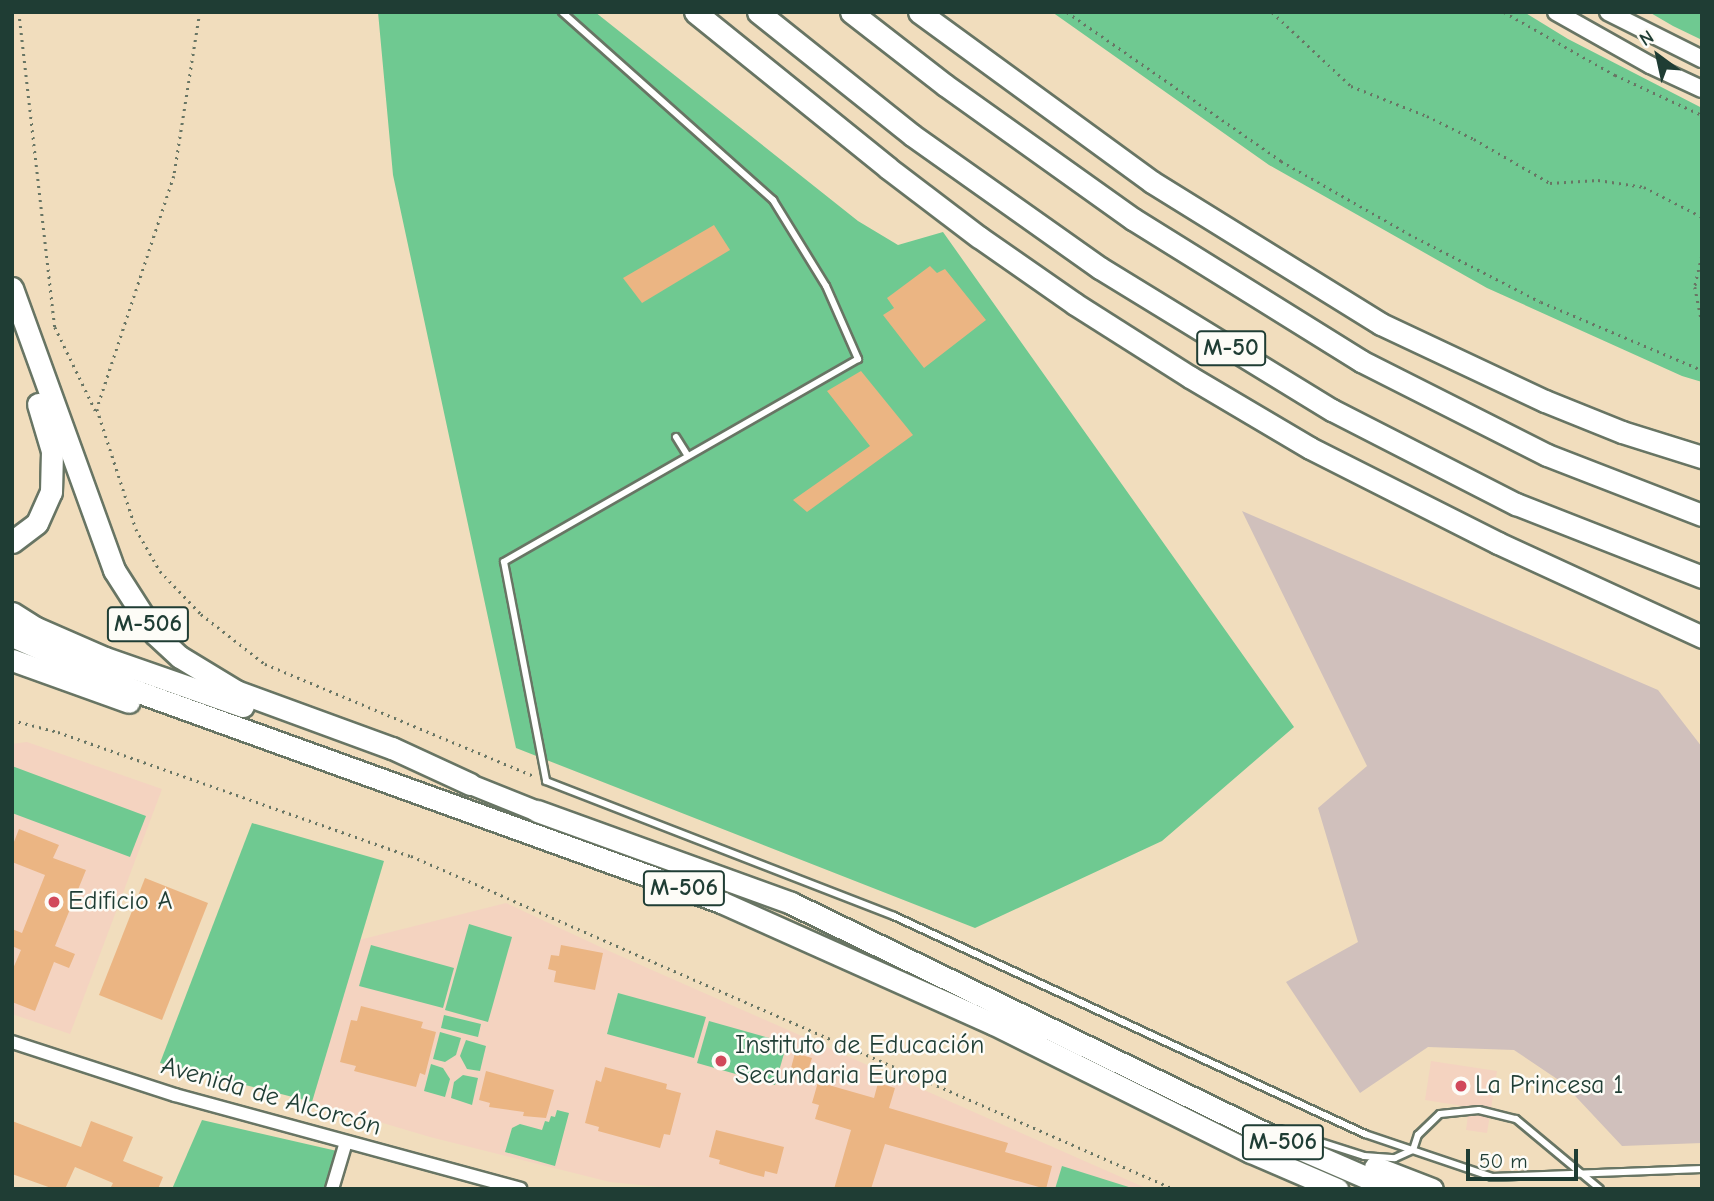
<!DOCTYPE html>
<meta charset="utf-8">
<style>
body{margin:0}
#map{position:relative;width:1714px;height:1201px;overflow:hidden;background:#f1ddbd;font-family:"Comic Neue",sans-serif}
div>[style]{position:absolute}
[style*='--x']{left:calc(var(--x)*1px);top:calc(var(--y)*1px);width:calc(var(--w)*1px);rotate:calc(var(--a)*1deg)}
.built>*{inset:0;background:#f4d3c0}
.industrial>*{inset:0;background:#d0c0bc}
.green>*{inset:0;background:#6fc991}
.building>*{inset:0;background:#ebb583}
.path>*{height:2.5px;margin-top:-1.25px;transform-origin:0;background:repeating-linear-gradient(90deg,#687564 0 2px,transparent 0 7px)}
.roads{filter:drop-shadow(2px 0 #687564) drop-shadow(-2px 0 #687564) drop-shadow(0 2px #687564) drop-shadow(0 -2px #687564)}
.lane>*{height:6px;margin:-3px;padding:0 3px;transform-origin:3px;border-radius:3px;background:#fff}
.street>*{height:12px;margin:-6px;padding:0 6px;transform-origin:6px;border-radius:6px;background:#fff}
.secondary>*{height:16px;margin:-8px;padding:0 8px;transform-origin:8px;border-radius:8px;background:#fff}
.primary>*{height:19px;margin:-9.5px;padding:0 9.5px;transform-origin:9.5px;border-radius:9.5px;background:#fff}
.highway>*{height:21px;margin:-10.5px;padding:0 10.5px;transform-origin:10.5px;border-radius:10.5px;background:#fff}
.dots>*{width:19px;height:19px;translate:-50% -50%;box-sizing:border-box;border:4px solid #fdfcf7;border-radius:50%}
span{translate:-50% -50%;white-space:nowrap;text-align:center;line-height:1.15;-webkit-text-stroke:5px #fdfcf7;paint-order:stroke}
.shield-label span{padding:2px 5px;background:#fdfcf7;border:2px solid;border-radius:5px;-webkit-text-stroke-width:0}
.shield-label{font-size:24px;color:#1f3d34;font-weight:700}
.poi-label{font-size:26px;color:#1f3d34}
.left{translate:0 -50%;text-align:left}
.street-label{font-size:26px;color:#1f3d34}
.frame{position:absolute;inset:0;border:14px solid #1f3d34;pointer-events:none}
.north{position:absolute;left:1623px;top:21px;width:70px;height:70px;-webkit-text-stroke:5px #fdfcf7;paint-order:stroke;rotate:327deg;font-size:19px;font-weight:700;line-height:28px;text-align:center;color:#1f3d34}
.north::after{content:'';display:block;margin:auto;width:24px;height:32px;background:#1f3d34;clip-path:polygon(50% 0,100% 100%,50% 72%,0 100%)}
.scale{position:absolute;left:1466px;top:1149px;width:112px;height:32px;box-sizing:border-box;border:4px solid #1f3d34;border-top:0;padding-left:9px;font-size:21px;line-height:24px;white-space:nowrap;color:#1f3d34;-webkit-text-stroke:5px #fdfcf7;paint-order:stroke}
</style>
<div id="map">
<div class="built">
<i style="clip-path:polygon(27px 742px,162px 789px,70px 1034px,12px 1014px,12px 744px)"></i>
<i style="clip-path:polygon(506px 903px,609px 951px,1148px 1189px,680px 1189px,610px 1182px,430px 1137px,312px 1102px,355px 941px)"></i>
<i style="clip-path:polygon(1431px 1061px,1497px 1071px,1487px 1133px,1466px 1130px,1469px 1107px,1425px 1100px)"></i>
</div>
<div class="industrial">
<i style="clip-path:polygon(1242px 511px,1658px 690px,1702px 747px,1702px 1143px,1622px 1146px,1563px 1083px,1514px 1050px,1428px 1047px,1360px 1093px,1286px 982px,1358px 942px,1318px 808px,1367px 766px)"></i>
</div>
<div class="green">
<i style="clip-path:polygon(378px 12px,595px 12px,858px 221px,898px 245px,943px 232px,1294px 727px,1162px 841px,975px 928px,516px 748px,393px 175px)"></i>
<i style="clip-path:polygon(1052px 12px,1524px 12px,1568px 39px,1702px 108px,1702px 382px,1682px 376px,1487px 288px,1269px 165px)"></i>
<i style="clip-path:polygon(1649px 12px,1702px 12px,1702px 40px,1673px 26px)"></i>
<i style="clip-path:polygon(12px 766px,146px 816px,130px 857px,12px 813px)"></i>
<i style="clip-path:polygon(252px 823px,384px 861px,312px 1102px,160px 1063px)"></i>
<i style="clip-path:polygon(469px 924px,512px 937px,488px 1022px,445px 1010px)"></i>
<i style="clip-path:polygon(371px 945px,454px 968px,443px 1008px,359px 986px)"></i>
<i style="clip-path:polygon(618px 993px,706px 1017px,694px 1058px,607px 1034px)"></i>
<i style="clip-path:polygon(444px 1015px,481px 1024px,478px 1037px,441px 1028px)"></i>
<i style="clip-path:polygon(709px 1021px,787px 1043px,775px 1085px,697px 1063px)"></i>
<i style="clip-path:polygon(440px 1032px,461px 1038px,456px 1055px,445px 1062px,433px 1059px)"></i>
<i style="clip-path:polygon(466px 1040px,486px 1046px,480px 1071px,467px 1069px,460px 1056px)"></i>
<i style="clip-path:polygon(431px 1064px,443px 1068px,450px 1079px,445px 1097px,424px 1091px)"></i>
<i style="clip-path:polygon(463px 1075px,478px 1078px,472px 1105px,451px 1098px,454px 1082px)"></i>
<i style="clip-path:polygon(557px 1110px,569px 1113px,555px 1166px,505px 1152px,512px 1128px,520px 1124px,542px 1130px,545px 1121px,549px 1122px,551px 1116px,555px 1117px)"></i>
<i style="clip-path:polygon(202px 1120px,337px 1151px,327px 1189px,172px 1189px)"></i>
<i style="clip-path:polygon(1062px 1166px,1135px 1189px,1055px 1189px)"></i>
</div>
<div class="building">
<i style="clip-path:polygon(714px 225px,730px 250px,642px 303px,623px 278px)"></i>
<i style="clip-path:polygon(930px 266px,937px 273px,945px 269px,986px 320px,924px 368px,883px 315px,894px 308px,887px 298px)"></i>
<i style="clip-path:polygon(861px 371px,913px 435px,807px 512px,793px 500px,870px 446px,827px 391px)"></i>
<i style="clip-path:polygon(19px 829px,59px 845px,53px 858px,86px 870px,55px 946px,75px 954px,69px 968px,54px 962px,35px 1011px,12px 1002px,12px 971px,21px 950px,12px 946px,12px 929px,22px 933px,45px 875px,12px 862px,12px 847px)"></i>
<i style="clip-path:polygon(145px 878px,208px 903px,162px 1020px,99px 995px)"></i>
<i style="clip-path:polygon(561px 945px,603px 953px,595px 990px,554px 982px,556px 971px,548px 969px,551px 955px,559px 956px)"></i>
<i style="clip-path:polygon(361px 1006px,423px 1022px,421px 1028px,436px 1032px,425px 1075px,420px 1073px,416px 1087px,354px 1071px,356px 1066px,340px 1062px,351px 1020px,357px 1021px)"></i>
<i style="clip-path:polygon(795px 1053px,812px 1058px,807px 1073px,791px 1068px)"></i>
<i style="clip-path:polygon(605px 1067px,667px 1084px,666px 1089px,681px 1093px,670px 1135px,664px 1134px,660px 1148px,598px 1131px,599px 1127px,585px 1123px,596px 1080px,601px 1082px)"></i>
<i style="clip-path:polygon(486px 1071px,554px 1090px,546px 1118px,523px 1116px,524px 1112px,489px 1107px,490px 1103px,479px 1100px)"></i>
<i style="clip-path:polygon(818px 1082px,874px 1098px,878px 1083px,895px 1088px,889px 1108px,1008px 1143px,1005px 1152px,1052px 1166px,1046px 1189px,885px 1144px,871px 1189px,834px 1189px,851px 1130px,815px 1119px,819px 1105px,812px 1103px)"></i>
<i style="clip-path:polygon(12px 1121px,81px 1147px,91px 1121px,133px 1137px,123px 1161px,163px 1177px,158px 1189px,110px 1189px,113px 1183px,75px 1167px,65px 1189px,54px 1189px,12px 1174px)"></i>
<i style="clip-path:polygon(716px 1130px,784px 1147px,777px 1174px,765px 1171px,764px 1177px,752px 1174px,719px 1164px,720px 1160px,709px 1157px)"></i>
</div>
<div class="path">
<i style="--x:19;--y:12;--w:317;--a:83.5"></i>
<i style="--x:55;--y:327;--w:97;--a:64.2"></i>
<i style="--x:200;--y:12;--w:166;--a:99"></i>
<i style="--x:174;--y:176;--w:245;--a:108.3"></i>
<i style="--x:97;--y:409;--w:126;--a:72"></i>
<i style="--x:136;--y:529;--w:48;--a:60.3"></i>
<i style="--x:160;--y:571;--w:59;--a:46.4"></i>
<i style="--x:201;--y:614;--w:81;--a:38"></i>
<i style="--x:265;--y:664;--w:291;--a:22.6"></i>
<i style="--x:1067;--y:12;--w:261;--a:34.8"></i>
<i style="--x:1281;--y:161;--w:147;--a:29.7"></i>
<i style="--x:1409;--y:234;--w:148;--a:27.3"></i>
<i style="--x:1541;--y:302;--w:175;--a:22.9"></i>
<i style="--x:1272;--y:12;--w:108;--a:43.1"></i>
<i style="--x:1351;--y:86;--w:82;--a:21.5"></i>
<i style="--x:1427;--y:116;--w:52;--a:26.1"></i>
<i style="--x:1474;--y:139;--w:88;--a:30.1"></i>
<i style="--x:1550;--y:183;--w:48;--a:-3.6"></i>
<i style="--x:1598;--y:180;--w:47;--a:8.7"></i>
<i style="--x:1644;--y:187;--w:65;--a:27.3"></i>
<i style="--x:1504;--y:12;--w:128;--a:29.6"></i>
<i style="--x:1615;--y:75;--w:96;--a:24.7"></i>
<i style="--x:1702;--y:256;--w:32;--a:103"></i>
<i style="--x:1695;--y:287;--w:37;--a:79"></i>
<i style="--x:12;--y:720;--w:48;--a:14.6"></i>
<i style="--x:58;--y:732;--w:374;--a:19.4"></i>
<i style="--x:411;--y:856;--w:833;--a:23.58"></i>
</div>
<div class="roads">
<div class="lane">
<i style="--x:562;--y:12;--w:283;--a:41.7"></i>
<i style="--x:773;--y:200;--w:101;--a:58.4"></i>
<i style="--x:826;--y:286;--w:80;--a:66.3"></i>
<i style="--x:858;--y:359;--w:408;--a:150.2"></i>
<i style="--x:504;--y:562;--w:223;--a:79.1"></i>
<i style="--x:546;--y:781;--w:373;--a:21.2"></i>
<i style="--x:894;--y:916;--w:519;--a:24.84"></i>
<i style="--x:1365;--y:1134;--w:134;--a:18.7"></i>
<i style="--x:1492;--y:1177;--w:210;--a:-2.2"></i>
<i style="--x:676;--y:437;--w:22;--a:58"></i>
<i style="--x:1280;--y:1129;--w:88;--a:17.8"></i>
<i style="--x:1364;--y:1156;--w:31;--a:4"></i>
<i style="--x:1395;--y:1158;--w:20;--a:-24"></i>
<i style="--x:1413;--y:1150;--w:16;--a:-72"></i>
<i style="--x:1418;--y:1135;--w:30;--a:-44"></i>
<i style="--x:1440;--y:1114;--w:39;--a:-6"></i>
<i style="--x:1479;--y:1110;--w:38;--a:14"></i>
<i style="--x:1516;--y:1119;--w:109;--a:39.8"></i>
</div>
<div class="street">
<i style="--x:12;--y:1042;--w:171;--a:18"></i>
<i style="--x:175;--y:1095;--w:358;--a:15.2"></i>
<i style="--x:332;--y:1189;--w:49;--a:-73.4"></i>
</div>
<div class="secondary">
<i style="--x:1556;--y:12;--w:108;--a:29.4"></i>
<i style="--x:1650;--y:65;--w:57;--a:24.8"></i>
<i style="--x:1608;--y:12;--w:105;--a:26.6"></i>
</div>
<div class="primary">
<i style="--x:470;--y:784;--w:72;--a:21.9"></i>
</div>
<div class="highway">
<i style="--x:695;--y:12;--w:248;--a:38.9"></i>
<i style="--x:888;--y:168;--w:114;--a:37.2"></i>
<i style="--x:979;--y:237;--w:117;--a:34.9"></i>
<i style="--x:1075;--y:304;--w:136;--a:32.4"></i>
<i style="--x:1190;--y:377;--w:139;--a:30.6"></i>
<i style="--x:1310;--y:448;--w:211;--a:26.8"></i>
<i style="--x:1498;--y:543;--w:225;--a:24.7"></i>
<i style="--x:758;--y:12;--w:197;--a:38.6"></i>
<i style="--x:912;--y:135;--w:230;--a:35.3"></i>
<i style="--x:1100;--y:268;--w:272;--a:31.5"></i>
<i style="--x:1332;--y:410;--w:207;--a:27.1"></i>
<i style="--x:1516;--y:504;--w:200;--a:21.4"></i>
<i style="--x:851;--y:12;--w:119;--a:37.8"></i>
<i style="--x:945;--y:85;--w:231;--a:35.5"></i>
<i style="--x:1133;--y:219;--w:269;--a:31.9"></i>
<i style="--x:1361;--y:361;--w:208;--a:26.8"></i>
<i style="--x:1547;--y:455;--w:166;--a:21.2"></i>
<i style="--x:919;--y:12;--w:288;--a:36.1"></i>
<i style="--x:1152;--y:182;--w:269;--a:31.8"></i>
<i style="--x:1381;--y:324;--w:181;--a:25.2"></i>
<i style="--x:1545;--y:401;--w:83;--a:21.9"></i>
<i style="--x:1622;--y:432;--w:84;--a:17.4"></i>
<i style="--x:12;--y:288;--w:300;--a:70.1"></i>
<i style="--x:114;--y:570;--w:76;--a:57.4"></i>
<i style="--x:155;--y:634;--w:34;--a:43"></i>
<i style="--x:180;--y:657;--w:66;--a:31.3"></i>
<i style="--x:236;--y:691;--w:166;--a:20.1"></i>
<i style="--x:392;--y:748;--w:86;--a:24.8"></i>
<i style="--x:12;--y:542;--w:31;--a:-37"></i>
<i style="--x:37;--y:523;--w:34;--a:-66"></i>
<i style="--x:51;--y:492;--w:41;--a:-88.6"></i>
<i style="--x:52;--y:451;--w:49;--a:-106.6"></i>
<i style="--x:12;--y:613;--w:28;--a:32"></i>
<i style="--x:36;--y:628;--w:75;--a:23.5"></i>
<i style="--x:105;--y:658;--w:146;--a:19.2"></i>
<i style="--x:12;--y:636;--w:136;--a:23.9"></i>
<i style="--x:136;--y:691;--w:622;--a:19.83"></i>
<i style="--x:721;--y:902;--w:299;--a:24.1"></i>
<i style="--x:994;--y:1024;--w:287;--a:26.5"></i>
<i style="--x:1251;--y:1152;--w:94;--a:23.3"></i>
<i style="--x:12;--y:660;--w:124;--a:19.7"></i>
<i style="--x:537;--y:811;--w:270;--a:19.9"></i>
<i style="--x:791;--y:903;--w:536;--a:25.9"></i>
<i style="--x:1273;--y:1137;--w:131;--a:23.4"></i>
<i style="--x:1375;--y:1167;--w:61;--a:21.1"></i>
</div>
</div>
<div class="dots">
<i style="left:54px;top:902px;background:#d1495b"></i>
<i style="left:721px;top:1061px;background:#d1495b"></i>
<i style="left:1461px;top:1086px;background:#d1495b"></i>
</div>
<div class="shield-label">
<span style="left:1231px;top:348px">M-50</span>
<span style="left:148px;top:624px">M-506</span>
<span style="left:684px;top:888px">M-506</span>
<span style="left:1283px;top:1142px">M-506</span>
</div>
<div class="poi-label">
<span class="left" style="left:68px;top:902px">Edificio A</span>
<span class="left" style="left:735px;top:1061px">Instituto de Educación<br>Secundaria Europa</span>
<span class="left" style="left:1475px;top:1086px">La Princesa 1</span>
</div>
<div class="street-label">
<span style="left:271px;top:1097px;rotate:16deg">Avenida de Alcorcón</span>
</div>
<div class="frame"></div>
<div class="north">N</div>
<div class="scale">50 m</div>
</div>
